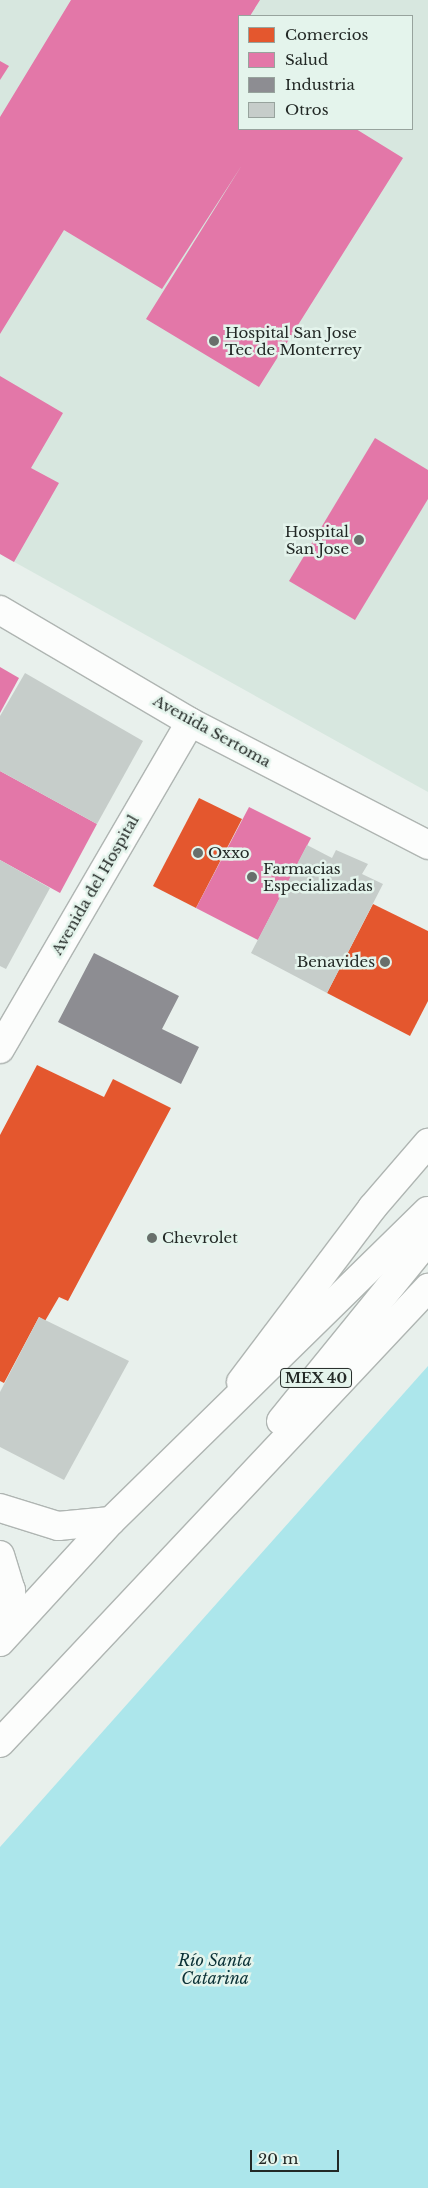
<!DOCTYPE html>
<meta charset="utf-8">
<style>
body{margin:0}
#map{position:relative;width:428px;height:2188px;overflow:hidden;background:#e8f0ec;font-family:"Libre Baskerville",serif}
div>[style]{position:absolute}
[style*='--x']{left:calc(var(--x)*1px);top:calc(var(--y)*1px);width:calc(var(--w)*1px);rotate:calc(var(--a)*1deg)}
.built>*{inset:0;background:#d7e7df}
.water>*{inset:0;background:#ace6eb}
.shops>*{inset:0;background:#e4572e}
.health>*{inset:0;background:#e377a8}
.industry>*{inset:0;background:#8d8d92}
.building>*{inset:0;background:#c6cdca}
.roads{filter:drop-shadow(1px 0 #afb5b2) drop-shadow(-1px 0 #afb5b2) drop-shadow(0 1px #afb5b2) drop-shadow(0 -1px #afb5b2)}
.minor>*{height:28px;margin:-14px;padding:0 14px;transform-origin:14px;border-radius:14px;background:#fcfdfc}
.tertiary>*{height:28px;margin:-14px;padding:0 14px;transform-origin:14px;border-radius:14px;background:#fcfdfc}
.trunk>*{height:28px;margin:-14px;padding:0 14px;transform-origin:14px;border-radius:14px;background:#fcfdfc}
.dots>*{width:14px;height:14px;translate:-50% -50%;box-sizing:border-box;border:2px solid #e4f4ec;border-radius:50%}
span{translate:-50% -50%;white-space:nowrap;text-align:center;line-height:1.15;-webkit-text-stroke:5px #e4f4ec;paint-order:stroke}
.shield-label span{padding:1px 4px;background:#e4f4ec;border:1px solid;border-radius:4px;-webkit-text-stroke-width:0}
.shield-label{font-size:14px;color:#232926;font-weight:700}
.poi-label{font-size:15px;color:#232926}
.left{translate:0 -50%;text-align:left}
.right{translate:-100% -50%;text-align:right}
.street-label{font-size:15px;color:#232926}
.water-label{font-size:16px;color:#0c3237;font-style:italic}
.legend{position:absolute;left:238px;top:15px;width:175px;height:115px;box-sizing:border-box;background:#e4f4ec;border:1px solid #97a39d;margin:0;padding:6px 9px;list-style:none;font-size:15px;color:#232926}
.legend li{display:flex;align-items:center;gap:10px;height:25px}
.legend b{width:25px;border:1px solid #97a39d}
.scale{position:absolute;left:250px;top:2150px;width:89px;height:22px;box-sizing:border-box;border:2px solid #232926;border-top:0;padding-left:6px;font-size:15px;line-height:18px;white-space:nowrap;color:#232926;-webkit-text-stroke:4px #e4f4ec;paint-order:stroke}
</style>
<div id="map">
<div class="built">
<i style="clip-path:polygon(evenodd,0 0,428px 0,428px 792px,0 554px,0 0,239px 16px,412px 16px,412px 129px,239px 129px,239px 16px)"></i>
</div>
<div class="water">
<i style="clip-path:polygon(428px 1366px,428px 2188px,0 2188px,0 1847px)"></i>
</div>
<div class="shops">
<i style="clip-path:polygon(199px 798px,242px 819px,196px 908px,153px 886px)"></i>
<i style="clip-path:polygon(373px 904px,428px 931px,428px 1001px,410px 1036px,327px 993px)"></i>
<i style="clip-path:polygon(37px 1065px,104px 1097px,113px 1079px,171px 1108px,68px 1301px,59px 1297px,45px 1321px,39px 1317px,4px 1383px,0 1381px,0 1135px)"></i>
</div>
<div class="health">
<i style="clip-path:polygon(71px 0,260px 0,250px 16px,239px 16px,239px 129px,356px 129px,403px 158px,259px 387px,146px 319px,242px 165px,162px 289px,64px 230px,0 334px,0 117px)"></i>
<i style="clip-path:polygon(0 61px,9px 66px,0 80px)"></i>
<i style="clip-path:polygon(0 376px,63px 413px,31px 468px,59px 483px,14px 562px,0 554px)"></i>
<i style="clip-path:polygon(375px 438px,428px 470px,428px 499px,355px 620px,289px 581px)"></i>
<i style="clip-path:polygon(0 667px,19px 678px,0 713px)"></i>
<i style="clip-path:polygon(0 771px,97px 824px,60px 893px,0 860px)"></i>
<i style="clip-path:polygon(249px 807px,311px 838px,258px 940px,196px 908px)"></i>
</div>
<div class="industry">
<i style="clip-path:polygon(94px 953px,179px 996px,162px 1029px,199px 1047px,181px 1084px,58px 1022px)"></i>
</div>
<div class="building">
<i style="clip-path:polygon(25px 673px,143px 741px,97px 824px,0 771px,0 716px)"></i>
<i style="clip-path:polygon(307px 845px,332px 858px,336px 850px,368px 864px,362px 874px,383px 884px,327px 993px,251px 953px)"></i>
<i style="clip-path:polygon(0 860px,50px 888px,6px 969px,0 966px)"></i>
<i style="clip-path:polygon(39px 1317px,129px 1361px,64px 1480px,0 1447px,0 1392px)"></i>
</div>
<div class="roads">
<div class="minor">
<i style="--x:0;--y:610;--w:221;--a:30.5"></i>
<i style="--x:190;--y:722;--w:268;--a:27.3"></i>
<i style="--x:0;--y:1049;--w:378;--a:-59.8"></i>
<i style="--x:0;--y:1508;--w:61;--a:17.2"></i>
<i style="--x:58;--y:1526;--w:53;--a:-5.4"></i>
<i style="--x:0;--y:1555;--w:37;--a:73"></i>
<i style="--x:11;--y:1590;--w:37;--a:87"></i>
</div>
<div class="tertiary">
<i style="--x:241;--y:1382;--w:218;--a:-53"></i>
<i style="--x:372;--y:1208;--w:86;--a:-49.3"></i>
</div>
<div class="trunk">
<i style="--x:281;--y:1421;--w:233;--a:-50.9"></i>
<i style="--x:0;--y:1642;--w:164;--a:-47.5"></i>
<i style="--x:111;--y:1521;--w:443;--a:-44.4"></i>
<i style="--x:0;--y:1743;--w:625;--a:-46.75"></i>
</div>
</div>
<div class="dots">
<i style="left:214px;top:341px;background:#686f6b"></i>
<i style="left:359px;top:540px;background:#686f6b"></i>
<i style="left:198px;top:853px;background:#686f6b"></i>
<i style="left:252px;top:877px;background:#686f6b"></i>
<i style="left:385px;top:962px;background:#686f6b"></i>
<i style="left:152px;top:1238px;background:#686f6b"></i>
</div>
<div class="shield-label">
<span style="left:316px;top:1378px">MEX 40</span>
</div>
<div class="poi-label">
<span class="left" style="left:225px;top:341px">Hospital San Jose<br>Tec de Monterrey</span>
<span class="right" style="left:349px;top:540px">Hospital<br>San Jose</span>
<span class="left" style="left:208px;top:853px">Oxxo</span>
<span class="left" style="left:263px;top:877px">Farmacias<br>Especializadas</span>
<span class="right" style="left:375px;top:962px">Benavides</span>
<span class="left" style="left:162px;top:1238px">Chevrolet</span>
</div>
<div class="street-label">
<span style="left:212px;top:731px;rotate:29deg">Avenida Sertoma</span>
<span style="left:95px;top:885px;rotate:-60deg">Avenida del Hospital</span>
</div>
<div class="water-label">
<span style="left:215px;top:1969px">Río Santa<br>Catarina</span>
</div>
<ul class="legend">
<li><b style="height:14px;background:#e4572e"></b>Comercios</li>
<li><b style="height:14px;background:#e377a8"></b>Salud</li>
<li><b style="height:14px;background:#8d8d92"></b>Industria</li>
<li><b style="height:14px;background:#c6cdca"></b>Otros</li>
</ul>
<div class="scale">20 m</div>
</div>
